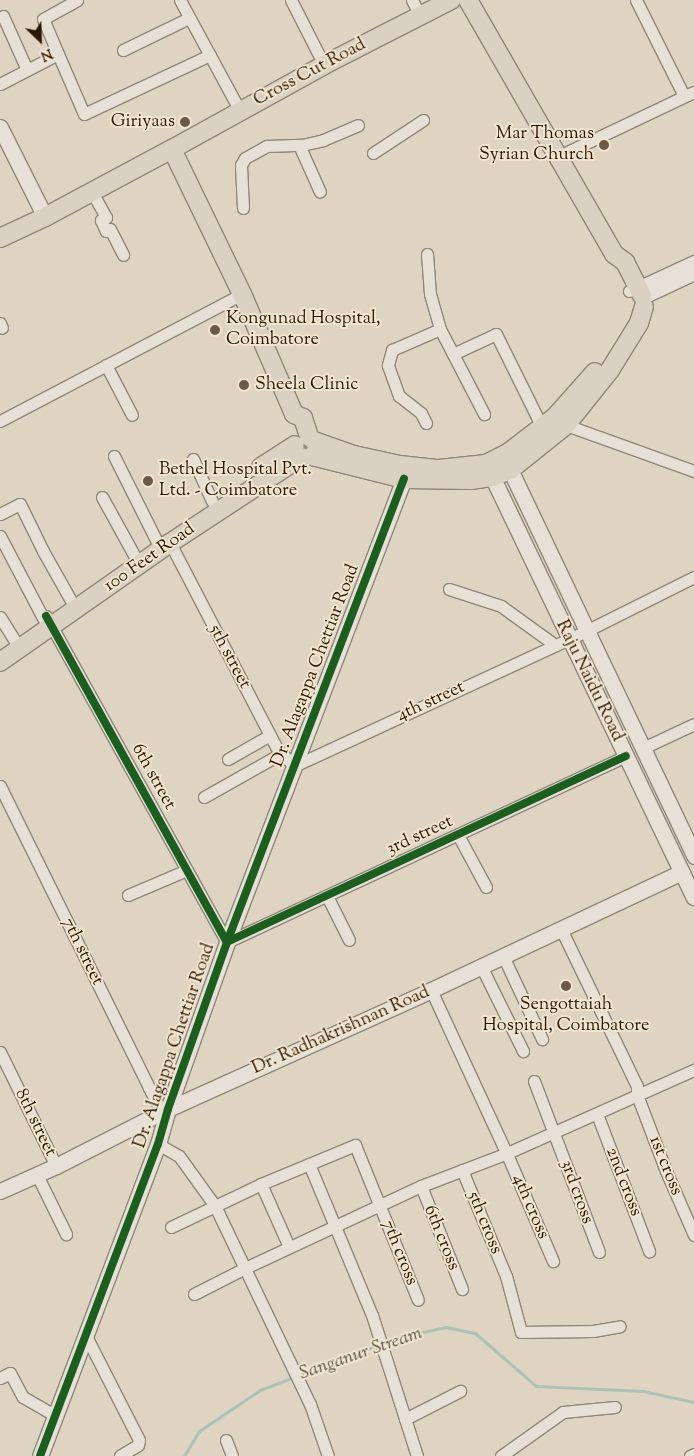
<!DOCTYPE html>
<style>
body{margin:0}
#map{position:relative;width:694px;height:1456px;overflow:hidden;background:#dfd4c2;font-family:"Sorts Mill Goudy",serif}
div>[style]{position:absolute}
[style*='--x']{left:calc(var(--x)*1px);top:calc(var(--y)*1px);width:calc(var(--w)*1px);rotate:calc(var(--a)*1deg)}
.stream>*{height:3px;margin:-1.5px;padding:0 1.5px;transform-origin:1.5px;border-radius:1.5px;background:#adc1b6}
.roads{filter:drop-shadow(1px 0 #8f8679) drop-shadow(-1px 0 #8f8679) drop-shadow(0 1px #8f8679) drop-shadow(0 -1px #8f8679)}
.street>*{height:11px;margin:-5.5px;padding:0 5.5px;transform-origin:5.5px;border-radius:5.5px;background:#e6e0d7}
.secondary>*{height:15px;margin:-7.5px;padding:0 7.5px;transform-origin:7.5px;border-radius:7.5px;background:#e6e0d7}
.primary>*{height:18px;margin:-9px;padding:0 9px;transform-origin:9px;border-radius:9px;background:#dad1c2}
.cycleway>*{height:8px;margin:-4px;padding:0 4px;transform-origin:4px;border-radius:4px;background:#1b5e20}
.dots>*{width:14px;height:14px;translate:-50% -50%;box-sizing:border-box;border:2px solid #f2e5d0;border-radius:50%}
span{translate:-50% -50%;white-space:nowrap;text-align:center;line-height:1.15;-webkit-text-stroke:4px #f2e5d0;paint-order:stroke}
.street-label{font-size:18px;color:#2b1704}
.poi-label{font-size:18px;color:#2b1704}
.right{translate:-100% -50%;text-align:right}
.left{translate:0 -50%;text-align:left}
.water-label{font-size:19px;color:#515041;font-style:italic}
.north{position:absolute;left:15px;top:15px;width:50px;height:50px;-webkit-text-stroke:4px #f2e5d0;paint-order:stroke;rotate:156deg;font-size:14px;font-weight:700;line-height:20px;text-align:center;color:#2b1704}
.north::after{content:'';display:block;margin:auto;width:18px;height:22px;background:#2b1704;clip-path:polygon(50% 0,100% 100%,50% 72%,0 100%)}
</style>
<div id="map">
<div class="stream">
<i style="--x:384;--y:1343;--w:16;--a:-22"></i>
<i style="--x:399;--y:1337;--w:48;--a:-12"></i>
<i style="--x:446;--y:1327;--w:30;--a:12"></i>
<i style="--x:475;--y:1333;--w:81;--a:41"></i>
<i style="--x:536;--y:1386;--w:107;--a:2.7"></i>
<i style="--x:643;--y:1391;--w:52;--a:12.2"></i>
<i style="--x:299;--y:1375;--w:85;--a:-20.8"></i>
<i style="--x:184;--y:1456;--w:29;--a:-59"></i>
<i style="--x:199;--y:1431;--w:73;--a:-33.9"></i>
<i style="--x:260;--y:1390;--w:36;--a:-21"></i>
</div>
<div class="roads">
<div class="street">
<i style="--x:180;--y:0;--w:126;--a:61.6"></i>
<i style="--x:291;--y:0;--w:73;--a:63.1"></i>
<i style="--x:412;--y:0;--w:18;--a:63"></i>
<i style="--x:636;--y:0;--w:107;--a:63.4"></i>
<i style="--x:3;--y:16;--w:59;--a:66"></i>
<i style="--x:123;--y:50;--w:73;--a:-25.9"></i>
<i style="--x:58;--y:54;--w:65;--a:66.6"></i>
<i style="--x:84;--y:114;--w:139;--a:-25.1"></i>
<i style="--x:0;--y:84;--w:65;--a:-27.3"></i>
<i style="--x:58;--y:54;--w:38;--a:-113"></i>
<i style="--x:43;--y:19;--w:39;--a:-29"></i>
<i style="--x:299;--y:145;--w:51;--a:65.9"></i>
<i style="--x:373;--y:153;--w:60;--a:-33.4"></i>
<i style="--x:559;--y:156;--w:149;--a:-25.4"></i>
<i style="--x:92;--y:192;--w:29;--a:61"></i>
<i style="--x:106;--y:217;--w:6;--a:149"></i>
<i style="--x:101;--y:220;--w:12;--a:66"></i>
<i style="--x:106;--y:231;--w:4;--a:-27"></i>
<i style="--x:110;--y:229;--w:29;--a:63"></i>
<i style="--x:243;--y:208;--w:43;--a:-92.7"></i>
<i style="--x:241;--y:165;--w:8;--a:-60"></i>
<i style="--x:245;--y:158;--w:25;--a:-29"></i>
<i style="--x:267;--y:146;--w:35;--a:-2"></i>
<i style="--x:302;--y:145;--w:22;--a:-13"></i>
<i style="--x:323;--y:140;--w:38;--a:-23"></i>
<i style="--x:427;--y:254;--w:40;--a:85.7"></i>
<i style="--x:430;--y:294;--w:36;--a:74"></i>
<i style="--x:440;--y:329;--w:96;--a:62.6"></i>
<i style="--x:629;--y:291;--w:72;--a:-24.8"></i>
<i style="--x:0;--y:323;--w:5;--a:68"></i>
<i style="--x:453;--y:354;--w:47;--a:-24.9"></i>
<i style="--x:496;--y:334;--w:104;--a:63.7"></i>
<i style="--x:106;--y:365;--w:56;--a:62.5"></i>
<i style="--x:0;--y:421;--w:273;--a:-27.7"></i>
<i style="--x:426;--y:423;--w:11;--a:-117"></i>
<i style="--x:421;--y:413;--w:28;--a:-142"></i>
<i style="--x:399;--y:396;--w:33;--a:-110"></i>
<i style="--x:388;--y:365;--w:16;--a:-75"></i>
<i style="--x:392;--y:350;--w:52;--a:-23.6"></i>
<i style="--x:566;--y:425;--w:136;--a:19.8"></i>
<i style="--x:114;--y:456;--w:94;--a:63.4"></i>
<i style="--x:193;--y:459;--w:46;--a:65.7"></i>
<i style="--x:102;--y:497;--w:66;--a:61.1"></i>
<i style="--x:0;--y:514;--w:22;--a:-27"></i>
<i style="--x:20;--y:504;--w:52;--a:63.9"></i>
<i style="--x:43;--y:551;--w:55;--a:60.6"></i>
<i style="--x:0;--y:536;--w:93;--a:62.3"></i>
<i style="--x:170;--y:543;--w:230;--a:62.5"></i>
<i style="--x:276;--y:747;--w:26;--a:47"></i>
<i style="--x:294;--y:766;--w:322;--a:-24.8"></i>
<i style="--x:586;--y:631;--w:121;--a:-26.6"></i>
<i style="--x:449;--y:589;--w:55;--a:18.1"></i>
<i style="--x:501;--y:606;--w:67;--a:35.8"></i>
<i style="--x:46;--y:616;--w:373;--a:61"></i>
<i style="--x:227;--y:942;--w:440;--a:-25"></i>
<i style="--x:0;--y:617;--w:36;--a:58"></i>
<i style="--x:643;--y:748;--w:56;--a:-25.2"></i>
<i style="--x:228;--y:759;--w:48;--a:-29.7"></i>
<i style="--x:0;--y:786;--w:337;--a:63.7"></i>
<i style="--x:149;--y:1088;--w:26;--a:62"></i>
<i style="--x:161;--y:1111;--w:7;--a:-16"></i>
<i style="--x:204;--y:797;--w:90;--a:-29.4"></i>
<i style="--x:458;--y:835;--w:59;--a:61.7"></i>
<i style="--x:128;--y:895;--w:64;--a:-23"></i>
<i style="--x:327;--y:896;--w:49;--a:63.4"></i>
<i style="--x:561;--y:929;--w:174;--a:64.2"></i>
<i style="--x:637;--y:1086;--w:9;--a:90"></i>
<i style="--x:637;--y:1095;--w:81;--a:69.1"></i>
<i style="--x:666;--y:1171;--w:70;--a:66.4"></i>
<i style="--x:503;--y:956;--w:92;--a:64.8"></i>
<i style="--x:481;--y:966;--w:95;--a:63.7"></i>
<i style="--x:431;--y:990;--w:179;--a:65.2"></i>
<i style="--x:506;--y:1152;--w:119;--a:66.7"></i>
<i style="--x:0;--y:1052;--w:127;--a:63.8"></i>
<i style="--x:534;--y:1081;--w:183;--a:69.2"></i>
<i style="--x:597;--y:1114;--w:147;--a:69.2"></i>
<i style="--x:158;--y:1144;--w:24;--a:30"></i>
<i style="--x:179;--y:1156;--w:62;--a:54.2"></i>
<i style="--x:215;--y:1206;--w:220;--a:64.4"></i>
<i style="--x:310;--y:1404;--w:55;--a:70.9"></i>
<i style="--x:309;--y:1164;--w:164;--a:67.4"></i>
<i style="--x:372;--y:1315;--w:148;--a:72.3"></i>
<i style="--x:462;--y:1170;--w:115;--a:67.5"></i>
<i style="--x:506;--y:1276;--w:58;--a:75"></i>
<i style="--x:521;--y:1332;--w:72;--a:-0.8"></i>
<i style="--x:593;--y:1331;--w:27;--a:-10"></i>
<i style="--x:37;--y:1175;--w:66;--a:63.8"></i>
<i style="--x:261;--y:1184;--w:69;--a:66"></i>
<i style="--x:421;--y:1186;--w:111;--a:68.3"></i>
<i style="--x:171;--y:1227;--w:100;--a:-25.5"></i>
<i style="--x:261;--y:1184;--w:102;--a:-22.5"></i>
<i style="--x:355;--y:1145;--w:167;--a:67.9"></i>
<i style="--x:194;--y:1294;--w:57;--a:-27"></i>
<i style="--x:245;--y:1268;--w:194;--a:-25"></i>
<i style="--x:421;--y:1186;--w:90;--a:-20.9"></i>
<i style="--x:505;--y:1154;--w:207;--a:-24"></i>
<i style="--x:85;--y:1334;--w:119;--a:63"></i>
<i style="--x:139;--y:1440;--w:5;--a:101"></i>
<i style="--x:138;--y:1445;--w:21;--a:149"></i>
<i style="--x:0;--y:1378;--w:11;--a:-27"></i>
<i style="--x:10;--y:1373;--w:27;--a:62"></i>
<i style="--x:23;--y:1397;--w:36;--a:30"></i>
<i style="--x:405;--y:1419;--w:62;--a:-27"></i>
<i style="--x:226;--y:1440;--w:17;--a:69"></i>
<i style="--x:501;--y:1456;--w:76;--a:-35.4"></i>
<i style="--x:563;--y:1412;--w:52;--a:-5.5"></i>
<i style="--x:690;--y:1456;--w:4;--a:-27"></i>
</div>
<div class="secondary">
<i style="--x:0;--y:127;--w:101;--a:63.4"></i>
<i style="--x:643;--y:296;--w:56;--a:-25.2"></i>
<i style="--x:505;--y:459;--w:440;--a:64.5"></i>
<i style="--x:488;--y:468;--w:476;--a:64.4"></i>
<i style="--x:0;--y:1191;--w:61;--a:-24.1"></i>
<i style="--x:56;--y:1166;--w:126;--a:-27"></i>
<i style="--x:168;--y:1109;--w:289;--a:-24.3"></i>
<i style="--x:431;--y:990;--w:277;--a:-25.2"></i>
<i style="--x:40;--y:1456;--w:334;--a:-69.3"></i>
<i style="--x:158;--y:1144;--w:36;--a:-74"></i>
<i style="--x:168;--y:1109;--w:177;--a:-70.5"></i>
<i style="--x:227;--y:942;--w:496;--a:-69.1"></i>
</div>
<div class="primary">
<i style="--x:468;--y:0;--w:293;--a:60.1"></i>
<i style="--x:614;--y:254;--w:14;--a:36"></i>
<i style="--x:625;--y:262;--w:38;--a:63"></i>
<i style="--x:0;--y:238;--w:50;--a:-25"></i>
<i style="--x:45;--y:217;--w:144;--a:-28.2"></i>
<i style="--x:294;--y:414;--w:131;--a:-113.4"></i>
<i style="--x:242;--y:294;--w:161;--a:-115.8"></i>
<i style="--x:172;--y:149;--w:174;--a:-28.9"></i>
<i style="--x:324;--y:65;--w:143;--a:-27.1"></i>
<i style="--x:294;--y:414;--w:10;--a:24"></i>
<i style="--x:303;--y:418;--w:20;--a:72"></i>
<i style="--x:314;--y:441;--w:42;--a:19.3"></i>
<i style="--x:354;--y:455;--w:47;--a:12.3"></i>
<i style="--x:400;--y:465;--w:39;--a:6"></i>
<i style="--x:439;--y:469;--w:47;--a:-6.1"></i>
<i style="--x:486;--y:464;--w:25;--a:-27"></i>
<i style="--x:508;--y:453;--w:59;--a:-37.5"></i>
<i style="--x:555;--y:417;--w:60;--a:-48.4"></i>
<i style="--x:312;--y:456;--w:95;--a:14"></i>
<i style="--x:404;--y:479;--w:67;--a:0.9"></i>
<i style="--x:471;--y:480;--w:22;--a:-8"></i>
<i style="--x:493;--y:477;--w:18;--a:-22"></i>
<i style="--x:510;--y:470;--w:72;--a:-38.8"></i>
<i style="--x:566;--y:425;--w:70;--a:-51.3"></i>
<i style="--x:610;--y:370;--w:55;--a:-58.3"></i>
<i style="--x:639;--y:323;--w:17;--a:-73"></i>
<i style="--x:261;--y:467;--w:40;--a:-32.9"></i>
<i style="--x:0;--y:662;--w:208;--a:-35"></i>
<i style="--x:170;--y:543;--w:157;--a:-33.3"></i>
</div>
</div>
<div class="cycleway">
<i style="--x:46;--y:616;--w:373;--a:61"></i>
<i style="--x:227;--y:942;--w:440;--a:-25"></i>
<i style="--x:40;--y:1456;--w:334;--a:-69.3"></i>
<i style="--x:158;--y:1144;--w:36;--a:-74"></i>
<i style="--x:168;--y:1109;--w:177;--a:-70.5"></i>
<i style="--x:227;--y:942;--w:496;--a:-69.1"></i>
</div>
<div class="dots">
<i style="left:185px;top:122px;background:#6a5946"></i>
<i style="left:604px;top:145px;background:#6a5946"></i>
<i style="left:215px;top:330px;background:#6a5946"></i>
<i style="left:244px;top:385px;background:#6a5946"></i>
<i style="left:148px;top:481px;background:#6a5946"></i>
<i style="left:566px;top:986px;background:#6a5946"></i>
</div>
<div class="street-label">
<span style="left:310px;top:73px;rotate:-28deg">Cross Cut Road</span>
<span style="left:150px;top:558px;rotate:-35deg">100 Feet Road</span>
<span style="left:229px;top:657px;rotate:62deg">5th street</span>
<span style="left:316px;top:666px;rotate:-69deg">Dr. Alagappa Chettiar Road</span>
<span style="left:589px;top:681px;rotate:64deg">Raju Naidu Road</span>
<span style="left:431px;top:702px;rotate:-25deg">4th street</span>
<span style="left:153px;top:777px;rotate:61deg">6th street</span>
<span style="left:420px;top:836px;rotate:-25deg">3rd street</span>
<span style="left:82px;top:952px;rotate:64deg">7th street</span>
<span style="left:341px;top:1031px;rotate:-24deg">Dr. Radhakrishnan Road</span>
<span style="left:175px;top:1046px;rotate:-71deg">Dr. Alagappa Chettiar Road</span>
<span style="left:35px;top:1123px;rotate:64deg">8th street</span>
<span style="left:665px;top:1166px;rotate:68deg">1st cross</span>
<span style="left:623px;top:1182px;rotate:69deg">2nd cross</span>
<span style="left:576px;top:1192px;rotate:70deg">3rd cross</span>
<span style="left:530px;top:1207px;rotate:67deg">4th cross</span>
<span style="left:484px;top:1223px;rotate:68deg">5th cross</span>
<span style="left:441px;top:1238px;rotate:68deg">6th cross</span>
<span style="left:399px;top:1253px;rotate:68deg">7th cross</span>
</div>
<div class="poi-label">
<span class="right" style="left:175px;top:122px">Giriyaas</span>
<span class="right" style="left:594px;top:145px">Mar Thomas<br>Syrian Church</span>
<span class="left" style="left:226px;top:330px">Kongunad Hospital,<br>Coimbatore</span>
<span class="left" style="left:255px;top:385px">Sheela Clinic</span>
<span class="left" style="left:159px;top:481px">Bethel Hospital Pvt.<br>Ltd. - Coimbatore</span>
<span style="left:566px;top:1016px">Sengottaiah<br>Hospital, Coimbatore</span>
</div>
<div class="water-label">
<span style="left:361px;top:1354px;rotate:-19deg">Sanganur Stream</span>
</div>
<div class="north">N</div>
</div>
